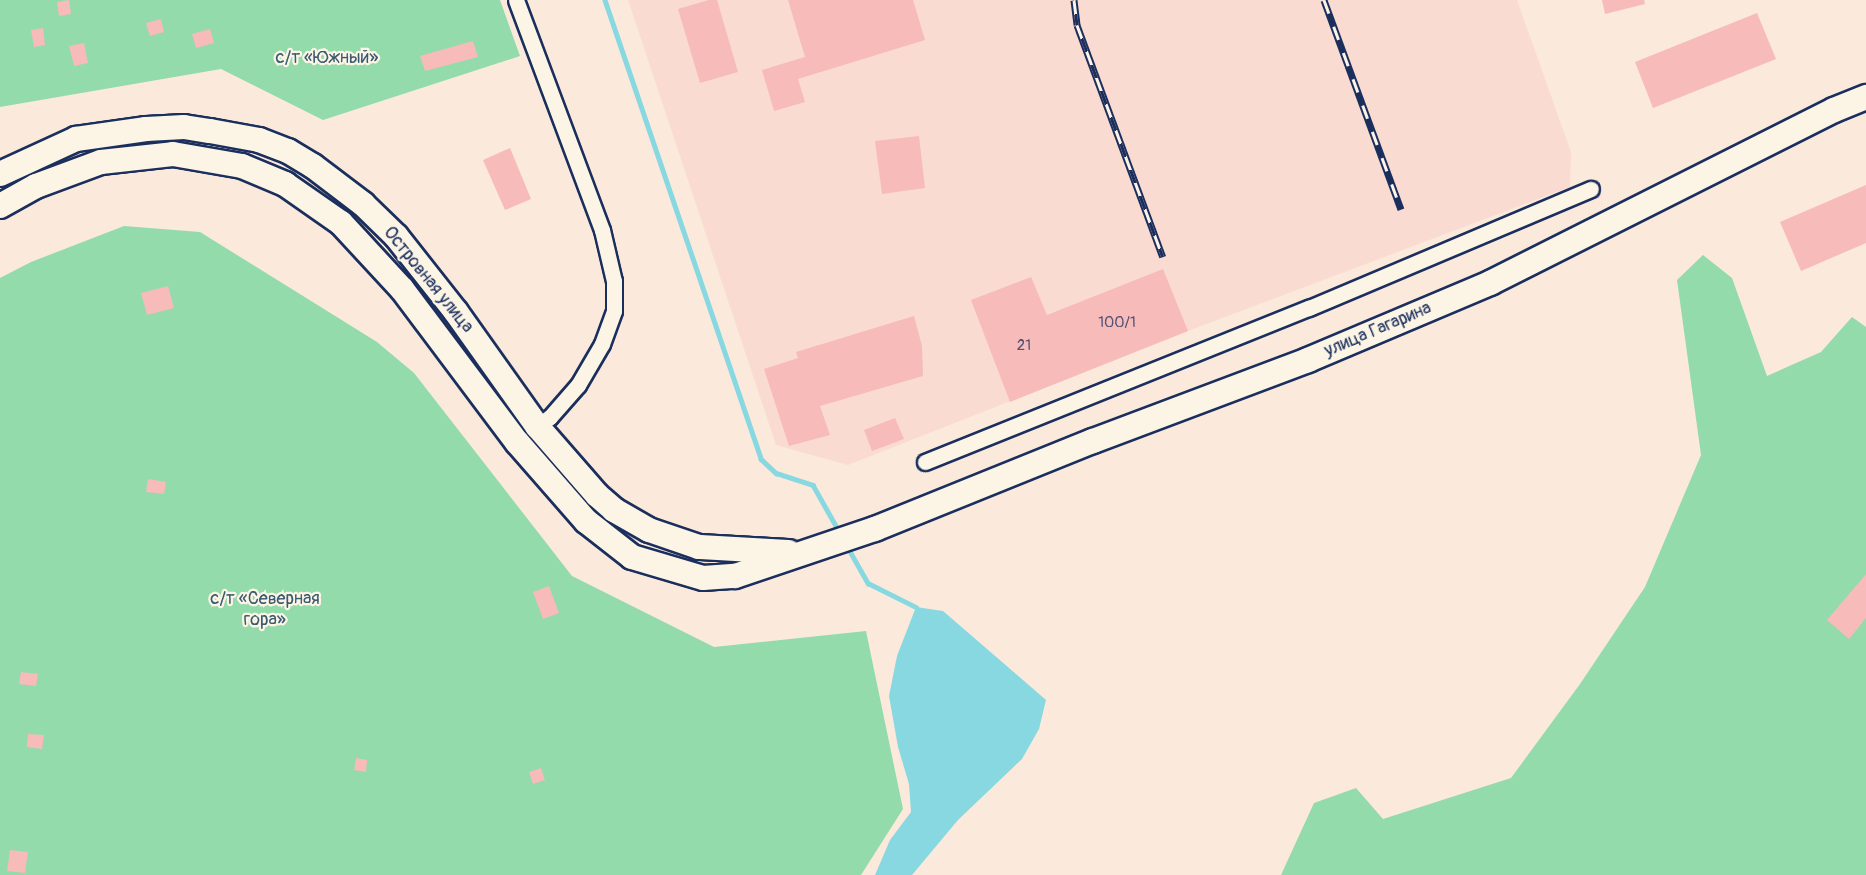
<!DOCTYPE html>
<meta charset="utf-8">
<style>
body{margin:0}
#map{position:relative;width:1866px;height:875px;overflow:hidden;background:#fbe9dc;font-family:Pangolin,sans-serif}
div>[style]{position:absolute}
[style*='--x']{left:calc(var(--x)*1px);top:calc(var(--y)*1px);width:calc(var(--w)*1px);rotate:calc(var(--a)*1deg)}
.built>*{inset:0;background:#fadbd2}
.green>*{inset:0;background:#93dbab}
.water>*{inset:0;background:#87d8e0}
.stream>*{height:4.5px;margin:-2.25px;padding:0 2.25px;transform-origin:2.25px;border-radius:2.25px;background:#87d8e0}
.building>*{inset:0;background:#f7bbb9}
.roads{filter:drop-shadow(2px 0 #1b2f5e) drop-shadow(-2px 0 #1b2f5e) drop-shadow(0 2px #1b2f5e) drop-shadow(0 -2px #1b2f5e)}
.minor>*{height:15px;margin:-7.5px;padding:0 7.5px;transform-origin:7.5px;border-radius:7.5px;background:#fcf5e5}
.primary>*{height:24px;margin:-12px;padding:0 12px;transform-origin:12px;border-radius:12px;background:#fcf5e5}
.rail>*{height:7px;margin-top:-3.5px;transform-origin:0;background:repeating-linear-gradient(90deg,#fcf5e5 0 14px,#1b2f5e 0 28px);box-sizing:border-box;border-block:2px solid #1b2f5e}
span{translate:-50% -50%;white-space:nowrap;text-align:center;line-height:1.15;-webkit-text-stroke:4.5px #fcf5e5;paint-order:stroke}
.number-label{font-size:15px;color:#525275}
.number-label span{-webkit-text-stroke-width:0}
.park-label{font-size:18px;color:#395a71}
.street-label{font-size:18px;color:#1b2f5e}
</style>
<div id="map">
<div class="built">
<i style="clip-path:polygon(628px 0,1517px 0,1571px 152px,1570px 187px,1188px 331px,848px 465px,776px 445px)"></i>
</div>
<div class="green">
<i style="clip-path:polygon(0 0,500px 0,520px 56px,323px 120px,221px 69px,0 107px)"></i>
<i style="clip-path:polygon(124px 226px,200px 232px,377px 342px,414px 373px,572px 576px,714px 647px,866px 631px,903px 809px,861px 875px,0 875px,0 278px,31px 262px)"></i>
<i style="clip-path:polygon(1703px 255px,1732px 278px,1767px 376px,1821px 352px,1852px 317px,1866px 327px,1866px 875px,1281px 875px,1314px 803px,1356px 788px,1383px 819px,1511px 778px,1580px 684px,1645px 587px,1701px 455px,1677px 280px)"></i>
</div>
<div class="water">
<i style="clip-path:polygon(916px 607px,943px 611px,1046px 700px,1039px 729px,1022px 759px,958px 820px,912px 875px,875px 875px,890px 840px,911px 812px,909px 784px,898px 747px,889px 696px,897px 656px)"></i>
</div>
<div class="stream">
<i style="--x:605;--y:0;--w:485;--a:71.2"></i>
<i style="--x:761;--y:459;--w:21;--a:43"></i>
<i style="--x:776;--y:473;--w:39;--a:18"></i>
<i style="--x:813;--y:485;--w:55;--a:60.6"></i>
<i style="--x:847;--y:546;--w:43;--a:60.4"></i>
<i style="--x:868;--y:583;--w:54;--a:26.6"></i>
</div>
<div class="building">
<i style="clip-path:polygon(69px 0,71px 14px,59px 16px,57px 2px)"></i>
<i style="clip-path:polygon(709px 0,717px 0,738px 72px,700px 83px,678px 9px)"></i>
<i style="clip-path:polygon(788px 0,913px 0,925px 40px,798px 79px,805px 102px,774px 111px,762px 70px,805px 57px)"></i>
<i style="clip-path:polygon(1602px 0,1644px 0,1645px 4px,1605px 14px)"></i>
<i style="clip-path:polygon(1757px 13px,1776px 59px,1653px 108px,1635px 62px)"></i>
<i style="clip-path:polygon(161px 19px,164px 32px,150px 36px,146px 23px)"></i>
<i style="clip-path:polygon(43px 28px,45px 45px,34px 47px,31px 30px)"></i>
<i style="clip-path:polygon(210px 29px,214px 43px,196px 48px,192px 34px)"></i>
<i style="clip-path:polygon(473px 41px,478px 57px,425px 71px,420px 56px)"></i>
<i style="clip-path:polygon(84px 43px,88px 63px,74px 66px,69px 46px)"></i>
<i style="clip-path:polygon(919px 136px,925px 188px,882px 194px,875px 141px)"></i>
<i style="clip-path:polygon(510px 148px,531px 199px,505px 210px,483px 160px)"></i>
<i style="clip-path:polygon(1866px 185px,1866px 243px,1801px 271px,1780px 222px)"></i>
<i style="clip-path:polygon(1163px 269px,1188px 331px,1010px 402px,971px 300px,1031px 277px,1047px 315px)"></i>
<i style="clip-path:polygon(168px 286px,174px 308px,147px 315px,141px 293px)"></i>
<i style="clip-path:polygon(914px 316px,922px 346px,923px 376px,820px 406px,830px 435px,789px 446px,764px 369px,798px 358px,796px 352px)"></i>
<i style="clip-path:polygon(895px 418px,904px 439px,872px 451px,864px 430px)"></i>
<i style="clip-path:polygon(148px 479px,166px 482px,164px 494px,146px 492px)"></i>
<i style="clip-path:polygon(1866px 574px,1866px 618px,1849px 639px,1827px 620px)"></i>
<i style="clip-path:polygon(549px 586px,559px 613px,543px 619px,533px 592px)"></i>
<i style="clip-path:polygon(21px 672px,38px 674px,36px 686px,19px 684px)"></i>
<i style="clip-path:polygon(28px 734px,44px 735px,42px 749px,27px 747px)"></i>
<i style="clip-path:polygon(356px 758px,367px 760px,366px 772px,354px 770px)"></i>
<i style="clip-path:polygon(541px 768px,545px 780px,533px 784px,529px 772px)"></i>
<i style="clip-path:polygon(10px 850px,28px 852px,25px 873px,7px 871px)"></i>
</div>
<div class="roads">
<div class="minor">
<i style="--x:516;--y:0;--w:246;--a:69.5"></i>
<i style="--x:602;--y:230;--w:52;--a:76.8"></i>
<i style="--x:614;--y:281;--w:30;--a:90"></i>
<i style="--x:614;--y:311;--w:35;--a:110"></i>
<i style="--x:602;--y:344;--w:48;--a:120.3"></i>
<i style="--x:578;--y:385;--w:43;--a:131.2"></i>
<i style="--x:550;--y:417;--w:16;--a:145"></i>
<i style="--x:925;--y:462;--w:414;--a:-21.9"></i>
<i style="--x:1309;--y:308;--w:306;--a:-22.9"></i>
</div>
<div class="primary">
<i style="--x:0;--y:174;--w:84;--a:-24.7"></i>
<i style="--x:76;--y:139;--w:71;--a:-8.1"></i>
<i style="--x:146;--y:129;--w:38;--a:-3"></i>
<i style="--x:184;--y:127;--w:26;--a:9"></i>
<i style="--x:210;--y:131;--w:50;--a:10.4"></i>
<i style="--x:259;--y:140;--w:31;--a:21"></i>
<i style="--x:288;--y:151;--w:29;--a:31"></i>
<i style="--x:313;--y:166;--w:63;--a:37.2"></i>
<i style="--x:363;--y:204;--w:46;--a:44.1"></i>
<i style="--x:396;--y:236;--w:97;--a:51.7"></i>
<i style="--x:456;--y:312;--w:140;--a:54.6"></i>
<i style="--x:537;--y:426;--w:91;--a:49"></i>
<i style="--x:597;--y:495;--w:23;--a:41"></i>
<i style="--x:614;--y:510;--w:40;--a:29.7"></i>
<i style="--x:649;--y:530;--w:53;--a:18.8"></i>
<i style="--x:699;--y:547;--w:90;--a:3.2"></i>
<i style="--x:0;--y:206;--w:41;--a:-29.1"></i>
<i style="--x:36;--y:186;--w:69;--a:-20.3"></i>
<i style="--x:101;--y:162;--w:72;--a:-6.3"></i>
<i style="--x:173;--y:154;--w:70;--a:9.9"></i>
<i style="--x:242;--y:166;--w:47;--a:22.7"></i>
<i style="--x:285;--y:184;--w:68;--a:34.9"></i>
<i style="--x:341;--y:223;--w:90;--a:47.3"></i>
<i style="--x:402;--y:289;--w:191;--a:53.1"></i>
<i style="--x:517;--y:442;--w:105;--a:48.9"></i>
<i style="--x:586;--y:521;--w:58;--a:38"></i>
<i style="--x:632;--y:557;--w:74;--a:16.5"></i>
<i style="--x:703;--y:578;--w:32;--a:-4"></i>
<i style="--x:735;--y:576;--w:148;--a:-18.6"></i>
<i style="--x:875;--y:529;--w:235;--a:-22"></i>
<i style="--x:1093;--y:441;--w:230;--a:-20.6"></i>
<i style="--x:1308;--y:360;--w:198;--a:-22.9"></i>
<i style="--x:1490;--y:283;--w:385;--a:-26.7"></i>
<i style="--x:1834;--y:110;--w:35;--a:-22"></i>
</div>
</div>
<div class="rail">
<i style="--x:1074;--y:0;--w:25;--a:83"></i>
<i style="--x:1077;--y:25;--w:247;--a:69.7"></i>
<i style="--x:1324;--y:0;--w:223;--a:69.8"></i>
</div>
<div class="number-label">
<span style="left:1117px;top:323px">100/1</span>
<span style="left:1024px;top:346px">21</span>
</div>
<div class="park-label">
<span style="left:327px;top:58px">с/т «Южный»</span>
<span style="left:265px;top:610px">с/т «Северная<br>гора»</span>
</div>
<div class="street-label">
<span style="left:428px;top:280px;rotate:51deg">Островная улица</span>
<span style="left:1378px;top:330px;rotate:-23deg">улица Гагарина</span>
</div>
</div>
